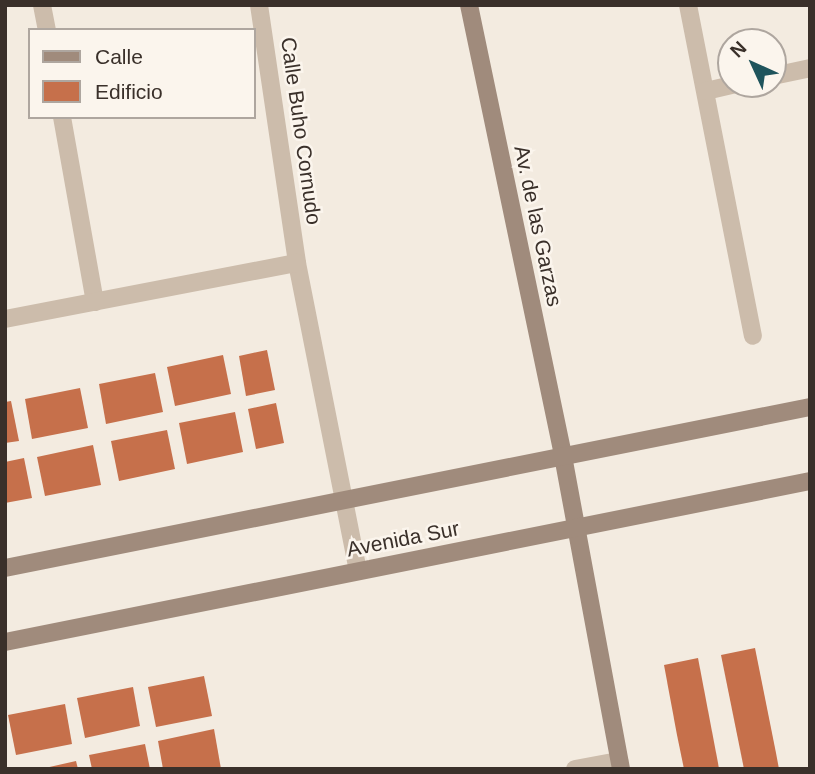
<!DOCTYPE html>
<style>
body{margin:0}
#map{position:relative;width:815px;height:774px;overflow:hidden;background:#f3ebe0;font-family:Arial,sans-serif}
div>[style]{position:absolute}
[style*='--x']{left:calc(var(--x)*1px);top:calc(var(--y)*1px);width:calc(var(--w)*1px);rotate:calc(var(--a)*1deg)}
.building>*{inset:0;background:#c6704b}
.street>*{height:18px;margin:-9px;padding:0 9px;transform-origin:9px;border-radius:9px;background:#ccbcab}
.secondary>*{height:18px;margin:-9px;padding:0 9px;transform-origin:9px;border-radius:9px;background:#a08b7c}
span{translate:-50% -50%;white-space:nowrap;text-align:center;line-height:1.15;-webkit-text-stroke:5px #fbf5ed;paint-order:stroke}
.street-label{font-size:21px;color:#3a302a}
.frame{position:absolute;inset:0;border:7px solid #3a302a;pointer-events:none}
.legend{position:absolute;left:28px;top:28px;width:228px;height:91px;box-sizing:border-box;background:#fbf5ed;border:2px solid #aea69f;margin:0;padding:9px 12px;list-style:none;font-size:21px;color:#3a302a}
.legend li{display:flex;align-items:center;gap:14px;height:35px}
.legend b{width:35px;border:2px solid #aea69f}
.north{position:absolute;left:717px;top:28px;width:70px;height:70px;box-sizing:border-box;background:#fbf5ed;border:2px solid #aea69f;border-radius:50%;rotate:315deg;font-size:19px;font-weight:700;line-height:28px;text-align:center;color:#3a302a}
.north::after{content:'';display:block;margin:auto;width:24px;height:32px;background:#1f545c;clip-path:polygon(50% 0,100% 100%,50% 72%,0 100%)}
</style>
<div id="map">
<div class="building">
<i style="clip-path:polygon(267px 350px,275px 390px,246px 396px,239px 356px)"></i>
<i style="clip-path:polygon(223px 355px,231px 394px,175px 406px,167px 367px)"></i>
<i style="clip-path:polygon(155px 373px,163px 412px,106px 424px,99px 384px)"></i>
<i style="clip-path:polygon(80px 388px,88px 428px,32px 439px,25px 399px)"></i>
<i style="clip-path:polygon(11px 401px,19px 441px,5px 443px,5px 402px)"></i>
<i style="clip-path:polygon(276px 403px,284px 443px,256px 449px,248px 409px)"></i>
<i style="clip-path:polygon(235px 412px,243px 452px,187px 464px,179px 423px)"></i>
<i style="clip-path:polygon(167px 430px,175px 469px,119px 481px,111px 441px)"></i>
<i style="clip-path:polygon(93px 445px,101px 485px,45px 496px,37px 457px)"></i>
<i style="clip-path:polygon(24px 458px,32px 498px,5px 503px,5px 462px)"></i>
<i style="clip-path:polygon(755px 648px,776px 753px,779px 769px,744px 769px,721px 655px)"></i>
<i style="clip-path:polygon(698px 658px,718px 763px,719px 769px,684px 769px,677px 735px,664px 665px)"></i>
<i style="clip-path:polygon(204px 676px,212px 716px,156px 727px,148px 687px)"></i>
<i style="clip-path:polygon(133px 687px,140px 726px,85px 738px,77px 698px)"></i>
<i style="clip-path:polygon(65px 704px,72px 744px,16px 755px,8px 715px)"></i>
<i style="clip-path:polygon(214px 729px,221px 769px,163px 769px,158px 741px)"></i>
<i style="clip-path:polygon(145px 744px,150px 769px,92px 769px,89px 755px)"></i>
<i style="clip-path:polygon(76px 761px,78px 769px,45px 769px,45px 768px)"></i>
</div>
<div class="street">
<i style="--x:42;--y:5;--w:25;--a:79"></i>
<i style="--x:259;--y:5;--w:261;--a:81.6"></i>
<i style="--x:297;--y:263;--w:314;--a:78.8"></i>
<i style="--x:688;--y:5;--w:337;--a:78.9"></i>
<i style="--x:773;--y:76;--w:38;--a:-12"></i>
<i style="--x:706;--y:91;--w:32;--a:-13"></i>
<i style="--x:62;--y:117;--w:188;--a:79.9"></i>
<i style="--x:5;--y:319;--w:297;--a:-10.9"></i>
<i style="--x:575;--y:769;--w:45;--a:-10.3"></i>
</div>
<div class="secondary">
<i style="--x:469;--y:5;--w:461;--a:78.2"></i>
<i style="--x:563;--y:456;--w:318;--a:79.5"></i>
<i style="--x:5;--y:568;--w:821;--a:-11.31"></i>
<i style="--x:5;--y:642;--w:821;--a:-11.31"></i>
</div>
<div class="street-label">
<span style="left:301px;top:131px;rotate:82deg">Calle Buho Cornudo</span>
<span style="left:538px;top:226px;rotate:78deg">Av. de las Garzas</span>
<span style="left:403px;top:539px;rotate:-11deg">Avenida Sur</span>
</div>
<div class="frame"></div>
<ul class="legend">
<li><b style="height:9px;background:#a08b7c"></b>Calle</li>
<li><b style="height:19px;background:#c6704b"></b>Edificio</li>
</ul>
<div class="north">N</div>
</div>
